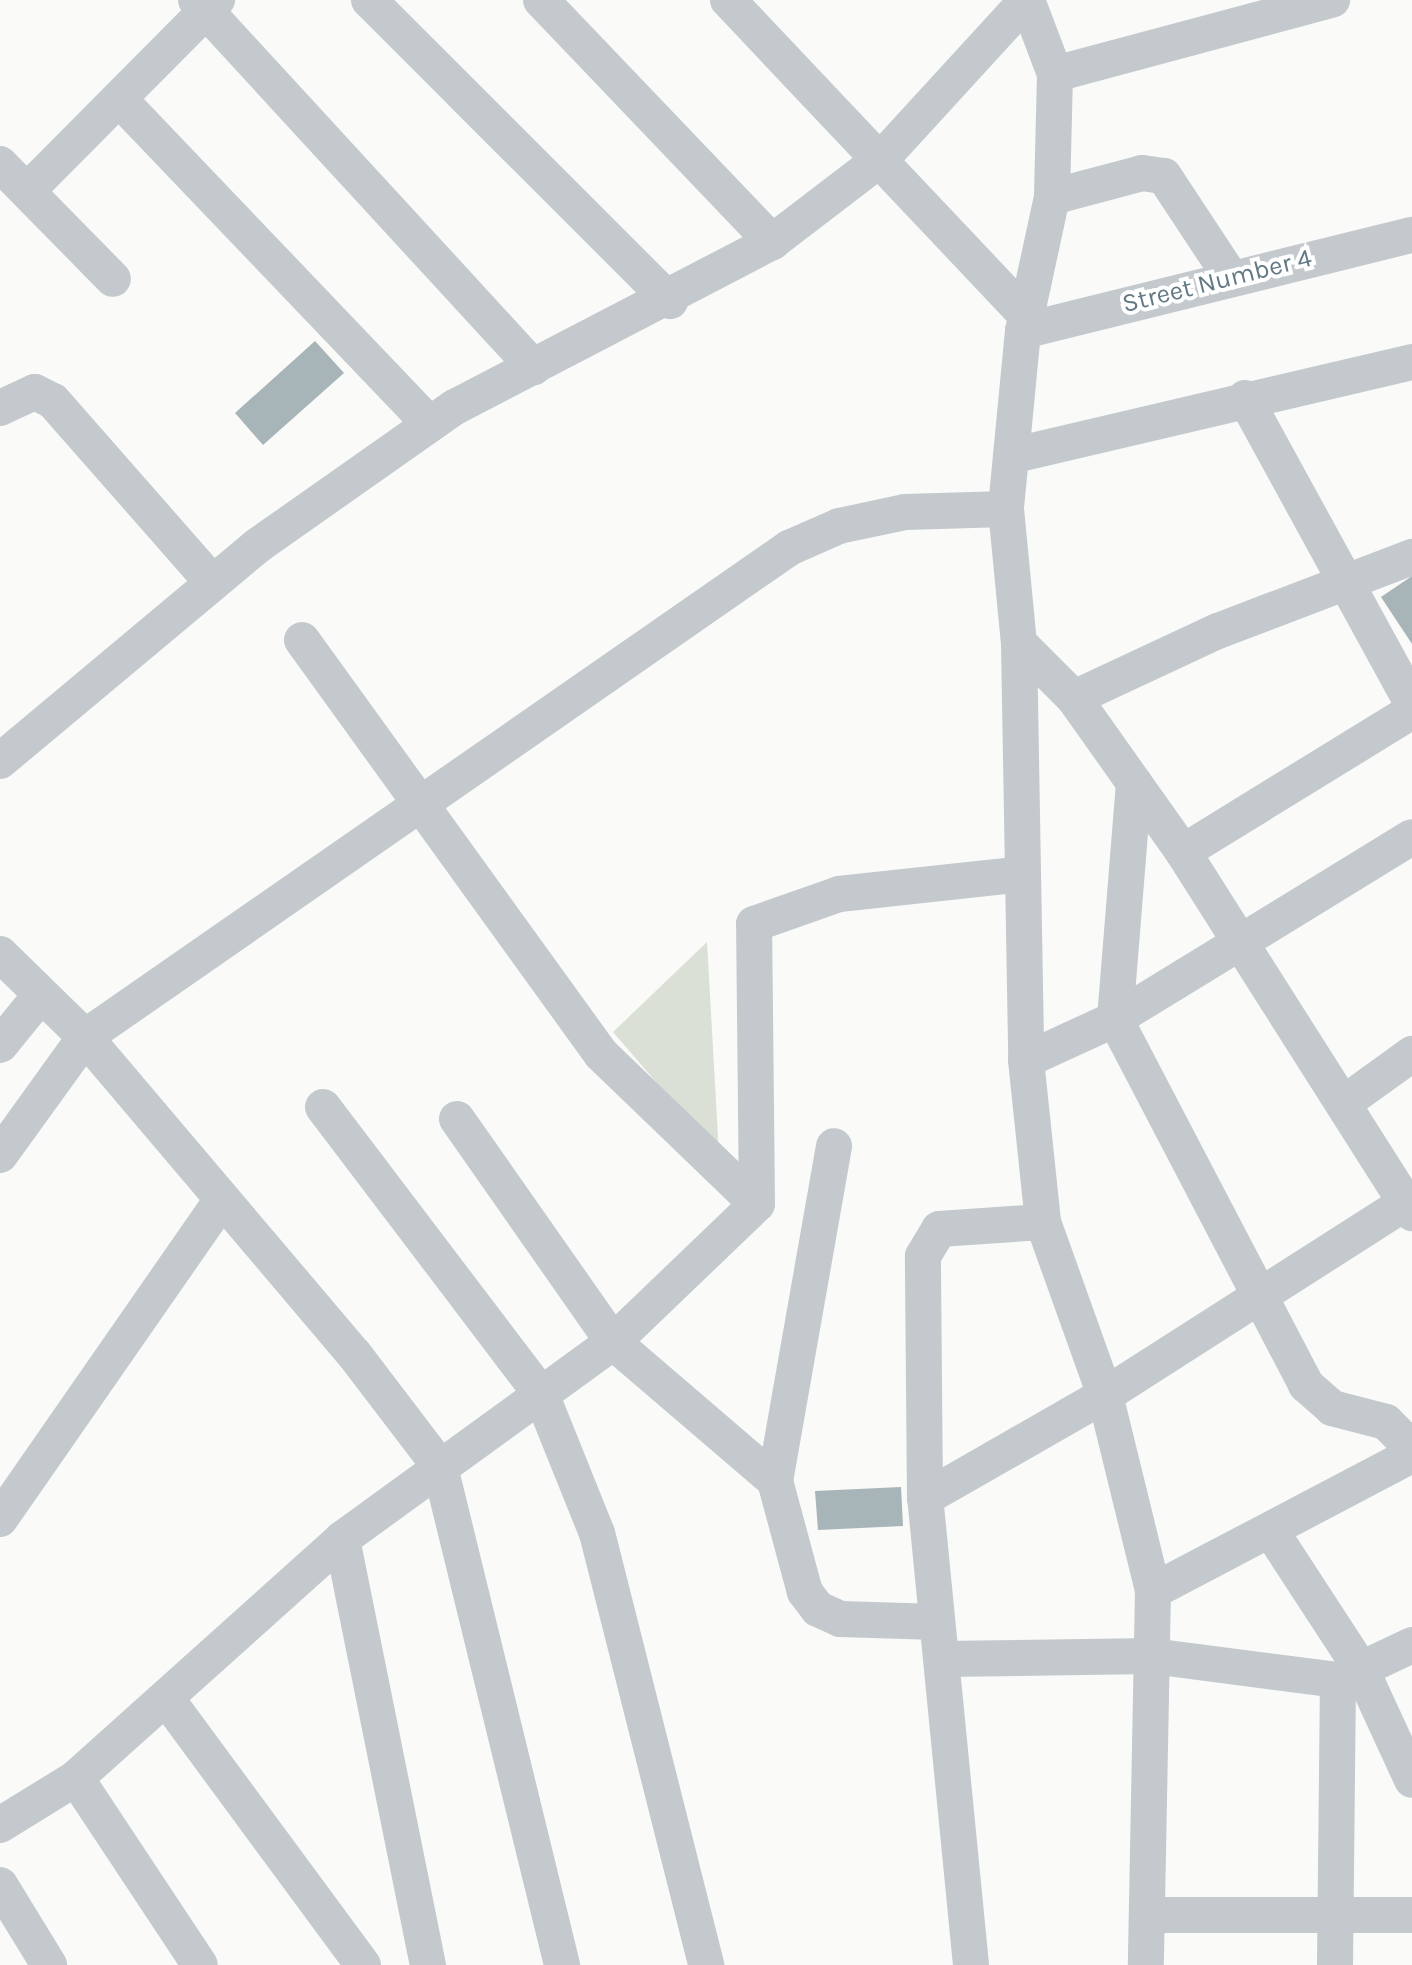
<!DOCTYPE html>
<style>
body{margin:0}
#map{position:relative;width:1412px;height:1965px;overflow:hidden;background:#fafaf8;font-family:Karla,sans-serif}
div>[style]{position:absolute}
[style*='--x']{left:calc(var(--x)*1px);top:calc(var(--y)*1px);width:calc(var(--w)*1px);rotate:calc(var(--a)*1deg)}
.green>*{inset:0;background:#dbe0d6}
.building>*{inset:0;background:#a7b4b8}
.minor>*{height:36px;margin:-18px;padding:0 18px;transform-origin:18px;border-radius:18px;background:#c3c9cc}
span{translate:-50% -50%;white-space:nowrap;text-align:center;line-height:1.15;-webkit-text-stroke:8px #fff;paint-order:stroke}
.street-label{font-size:26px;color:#637a85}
</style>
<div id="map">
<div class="green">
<i style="clip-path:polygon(707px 942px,719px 1155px,613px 1032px)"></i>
</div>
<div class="building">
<i style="clip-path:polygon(315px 341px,344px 373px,263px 445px,235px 413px)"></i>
<i style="clip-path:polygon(1412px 576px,1412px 644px,1381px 597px)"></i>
<i style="clip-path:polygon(901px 1487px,903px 1526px,818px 1530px,815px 1491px)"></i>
</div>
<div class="minor">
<i style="--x:196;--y:0;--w:499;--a:47.4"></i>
<i style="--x:369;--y:0;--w:426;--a:45"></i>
<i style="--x:541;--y:0;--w:335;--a:46.3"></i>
<i style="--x:728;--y:0;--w:434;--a:46.6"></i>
<i style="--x:1027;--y:0;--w:79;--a:69.3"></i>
<i style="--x:1055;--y:74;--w:123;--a:91.4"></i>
<i style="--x:1052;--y:197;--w:137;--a:102.2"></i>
<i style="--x:1023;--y:331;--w:179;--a:95.5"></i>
<i style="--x:1006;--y:509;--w:135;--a:84.5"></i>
<i style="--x:1019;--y:643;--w:417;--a:89"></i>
<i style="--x:1026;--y:1060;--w:163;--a:84"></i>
<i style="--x:1043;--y:1222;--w:184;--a:70.3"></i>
<i style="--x:1105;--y:1395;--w:202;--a:76.2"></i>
<i style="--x:1153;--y:1591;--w:374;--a:91.1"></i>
<i style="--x:1055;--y:74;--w:287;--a:-15"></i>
<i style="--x:120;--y:100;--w:448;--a:46.3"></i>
<i style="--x:0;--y:164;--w:161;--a:45.5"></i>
<i style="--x:29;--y:189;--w:267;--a:-45.2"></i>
<i style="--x:1052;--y:197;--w:93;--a:-14.9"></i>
<i style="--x:1142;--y:173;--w:22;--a:8"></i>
<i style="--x:1164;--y:176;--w:120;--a:56.6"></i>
<i style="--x:1023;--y:331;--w:401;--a:-13.9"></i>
<i style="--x:1245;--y:398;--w:348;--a:61.3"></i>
<i style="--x:0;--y:408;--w:38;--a:-25"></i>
<i style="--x:35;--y:392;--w:20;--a:27"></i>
<i style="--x:53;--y:401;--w:242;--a:48.7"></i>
<i style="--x:1011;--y:456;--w:412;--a:-13.2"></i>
<i style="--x:302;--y:640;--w:511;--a:54.16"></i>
<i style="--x:601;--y:1054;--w:216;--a:43.9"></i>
<i style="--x:1019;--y:643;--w:78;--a:45"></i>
<i style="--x:1074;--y:698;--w:189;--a:54.7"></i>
<i style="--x:1183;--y:852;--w:428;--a:57.6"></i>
<i style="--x:1074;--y:698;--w:159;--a:-25"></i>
<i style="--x:1218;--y:631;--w:208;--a:-20.9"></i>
<i style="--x:0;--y:761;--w:335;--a:-39.9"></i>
<i style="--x:257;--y:546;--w:242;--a:-35.1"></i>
<i style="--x:455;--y:407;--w:357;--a:-27.5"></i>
<i style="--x:772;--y:242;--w:140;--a:-37.4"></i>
<i style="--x:883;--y:157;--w:213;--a:-47.5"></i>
<i style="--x:1183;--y:852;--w:269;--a:-31.6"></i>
<i style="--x:0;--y:954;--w:119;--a:44.3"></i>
<i style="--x:85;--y:1037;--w:416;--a:49.7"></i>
<i style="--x:354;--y:1354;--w:142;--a:52.7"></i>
<i style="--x:440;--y:1467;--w:513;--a:76.23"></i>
<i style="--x:1115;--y:1019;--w:348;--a:-31.5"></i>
<i style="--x:1115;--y:1019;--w:237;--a:-85.4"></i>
<i style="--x:0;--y:1045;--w:63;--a:-50.8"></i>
<i style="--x:1026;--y:1060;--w:98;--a:-24.7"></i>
<i style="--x:1115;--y:1019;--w:413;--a:62.4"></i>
<i style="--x:1306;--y:1385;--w:35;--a:41"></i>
<i style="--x:1332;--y:1408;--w:56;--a:14.5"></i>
<i style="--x:1386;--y:1422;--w:37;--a:45"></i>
<i style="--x:1344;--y:1103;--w:84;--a:-35.8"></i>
<i style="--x:323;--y:1107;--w:360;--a:52.8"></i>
<i style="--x:541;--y:1394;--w:150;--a:68.1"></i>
<i style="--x:597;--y:1533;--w:446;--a:75.8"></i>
<i style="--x:457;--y:1119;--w:272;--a:55"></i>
<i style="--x:613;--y:1342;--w:213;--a:40.6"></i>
<i style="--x:775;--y:1481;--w:115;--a:74.9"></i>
<i style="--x:805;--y:1592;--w:21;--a:53"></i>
<i style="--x:818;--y:1609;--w:24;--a:24"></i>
<i style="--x:840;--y:1619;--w:97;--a:1.8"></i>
<i style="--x:0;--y:1155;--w:145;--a:-54.2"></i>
<i style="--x:85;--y:1037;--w:857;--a:-34.78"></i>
<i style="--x:789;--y:548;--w:55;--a:-23.7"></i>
<i style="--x:839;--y:526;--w:67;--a:-12"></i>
<i style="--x:905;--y:512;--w:101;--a:-1.7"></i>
<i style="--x:775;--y:1481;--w:340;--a:-80"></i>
<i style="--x:925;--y:1498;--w:207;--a:-29.8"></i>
<i style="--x:1105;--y:1395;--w:364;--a:-32.6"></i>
<i style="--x:0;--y:1519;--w:389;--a:-55.2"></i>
<i style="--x:1271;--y:1531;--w:165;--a:56.9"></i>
<i style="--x:1361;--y:1669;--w:122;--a:65.3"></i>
<i style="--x:342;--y:1539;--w:435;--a:78.6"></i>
<i style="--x:1153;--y:1591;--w:293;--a:-27.7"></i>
<i style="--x:943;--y:1659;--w:209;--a:-0.8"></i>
<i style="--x:1152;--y:1656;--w:188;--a:7.4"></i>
<i style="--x:1338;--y:1680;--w:82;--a:-25.3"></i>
<i style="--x:166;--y:1698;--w:332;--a:53.6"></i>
<i style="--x:76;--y:1778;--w:224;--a:56.5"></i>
<i style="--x:0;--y:1825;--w:89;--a:-31.7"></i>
<i style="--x:76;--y:1778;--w:358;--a:-41.9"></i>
<i style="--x:342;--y:1539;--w:335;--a:-36"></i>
<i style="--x:613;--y:1342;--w:199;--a:-43.8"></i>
<i style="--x:757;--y:1204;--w:280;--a:-90.6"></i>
<i style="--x:754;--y:924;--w:90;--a:-19.4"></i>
<i style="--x:839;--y:894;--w:185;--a:-6.2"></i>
<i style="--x:0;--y:1885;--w:94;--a:58.5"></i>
<i style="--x:1148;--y:1915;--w:264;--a:0"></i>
<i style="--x:971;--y:1965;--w:469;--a:-95.6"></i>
<i style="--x:925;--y:1498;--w:242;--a:-90.5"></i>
<i style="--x:923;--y:1256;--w:31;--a:-59"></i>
<i style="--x:939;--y:1229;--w:104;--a:-3.9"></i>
<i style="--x:1335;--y:1965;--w:285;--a:-89.4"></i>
</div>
<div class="street-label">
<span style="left:1217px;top:281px;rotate:-14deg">Street Number 4</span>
</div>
</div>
